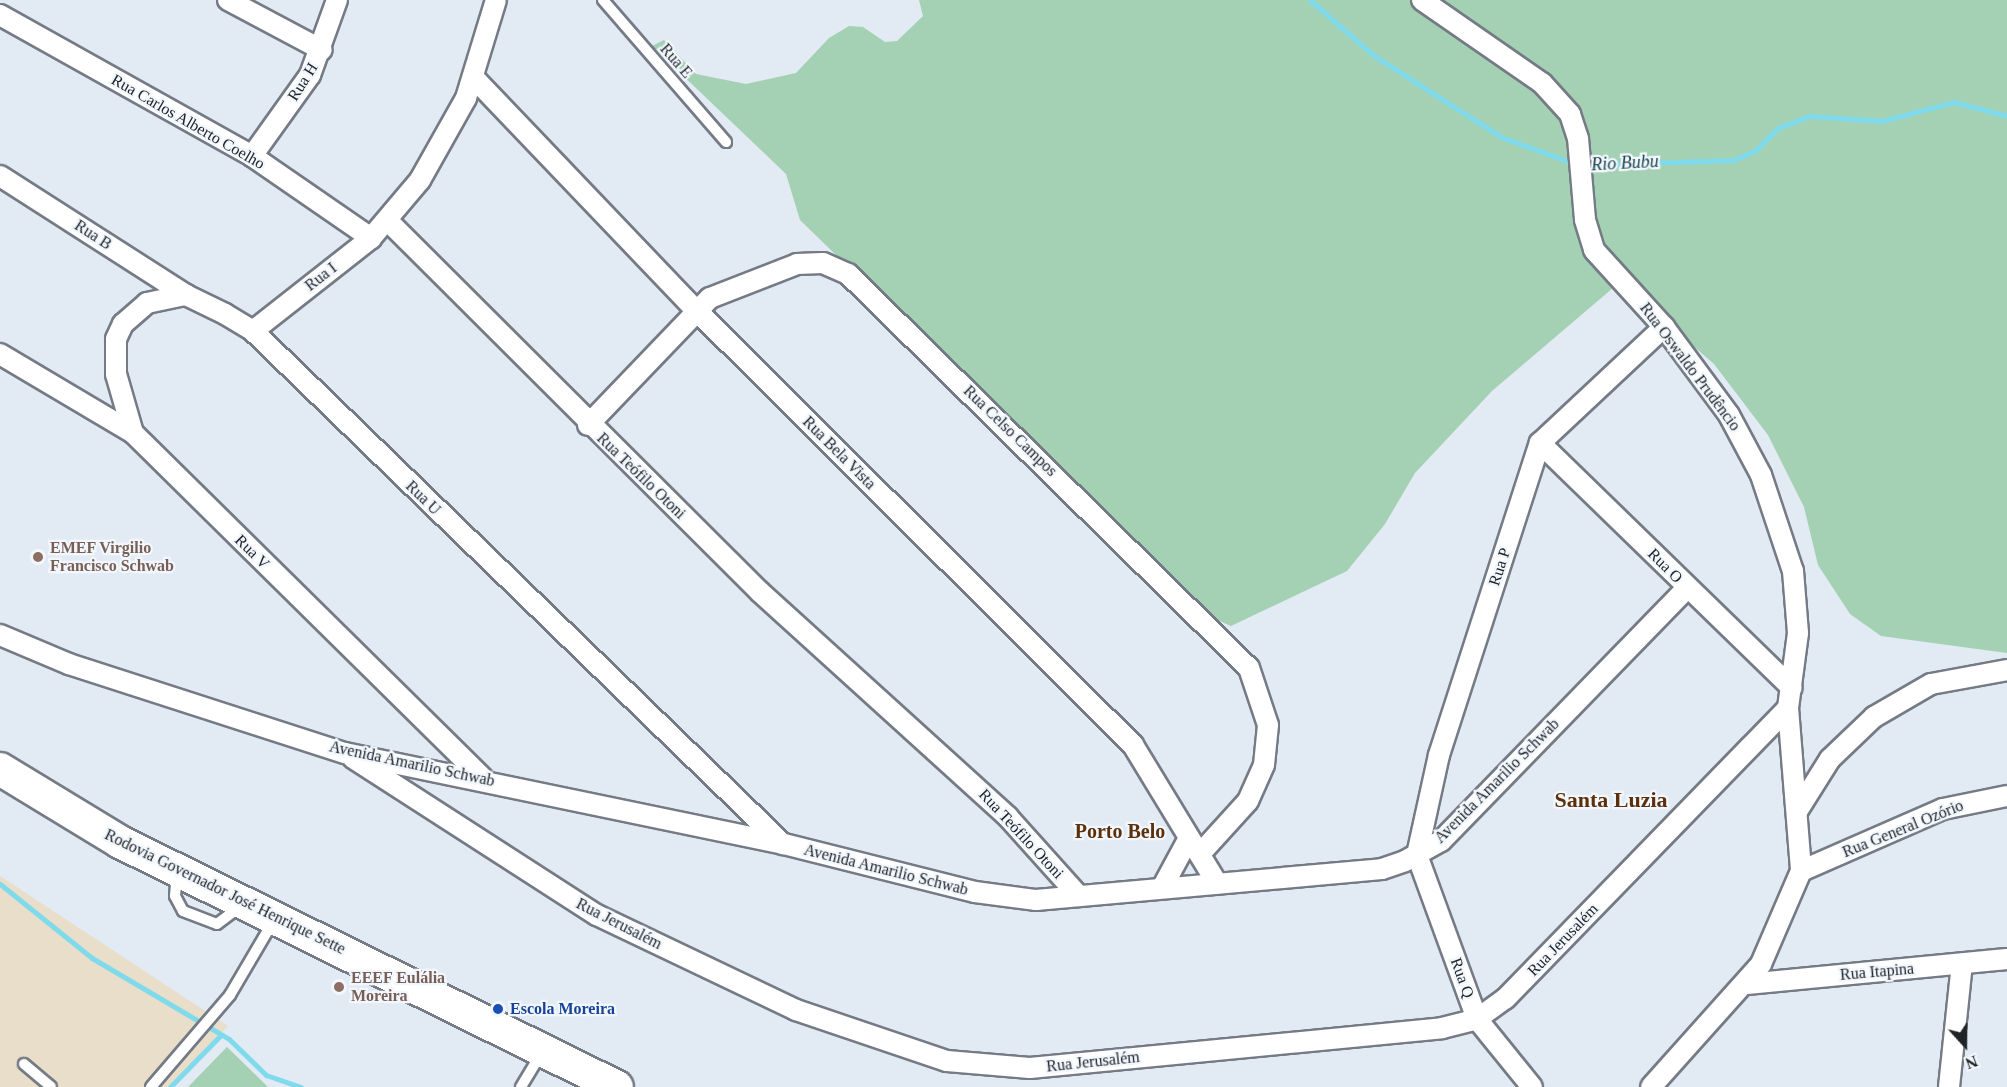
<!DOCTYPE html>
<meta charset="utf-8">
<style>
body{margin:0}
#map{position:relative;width:2007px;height:1087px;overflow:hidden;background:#e2eaf4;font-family:"Times New Roman",serif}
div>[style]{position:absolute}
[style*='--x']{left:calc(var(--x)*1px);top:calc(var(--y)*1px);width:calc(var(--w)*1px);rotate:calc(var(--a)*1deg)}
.industrial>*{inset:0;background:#e8dec9}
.green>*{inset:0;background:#a4d0b4}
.stream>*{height:5px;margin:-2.5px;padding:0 2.5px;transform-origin:2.5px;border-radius:2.5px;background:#7fdaec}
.roads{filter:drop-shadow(2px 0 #757b85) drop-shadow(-2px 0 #757b85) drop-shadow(0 2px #757b85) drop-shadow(0 -2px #757b85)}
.lane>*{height:10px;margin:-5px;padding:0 5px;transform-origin:5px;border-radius:5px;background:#fff}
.street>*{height:20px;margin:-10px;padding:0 10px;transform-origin:10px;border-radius:10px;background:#fff}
.primary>*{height:32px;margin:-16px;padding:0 16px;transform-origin:16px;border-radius:16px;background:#fff}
.dots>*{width:16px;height:16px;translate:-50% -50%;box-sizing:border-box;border:3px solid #f2f7fd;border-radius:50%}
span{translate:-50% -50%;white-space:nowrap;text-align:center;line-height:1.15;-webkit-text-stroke:4.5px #f2f7fd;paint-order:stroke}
.street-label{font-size:16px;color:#212427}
.education-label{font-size:16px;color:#785e54;font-weight:700}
.left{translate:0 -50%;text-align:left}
.transit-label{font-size:16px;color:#164399;font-weight:700}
.water-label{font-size:18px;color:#1b444c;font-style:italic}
.quarter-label{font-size:20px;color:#5d300c;font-weight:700}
.district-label{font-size:22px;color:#5d300c;font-weight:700}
.north{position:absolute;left:1935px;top:1015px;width:60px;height:60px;-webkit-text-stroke:4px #f2f7fd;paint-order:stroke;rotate:159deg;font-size:16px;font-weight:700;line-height:24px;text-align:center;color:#212427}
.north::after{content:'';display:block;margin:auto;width:21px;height:27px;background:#212427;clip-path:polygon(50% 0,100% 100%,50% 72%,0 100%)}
</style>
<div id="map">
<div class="industrial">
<i style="clip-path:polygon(0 876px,228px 1026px,171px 1087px,0 1087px)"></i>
</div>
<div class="green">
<i style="clip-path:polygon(919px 0,2007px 0,2007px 653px,1881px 636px,1850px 614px,1818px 565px,1804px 507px,1768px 435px,1714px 364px,1620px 282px,1492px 391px,1415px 473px,1385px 524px,1347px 571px,1231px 626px,1206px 615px,800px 220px,786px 174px,652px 46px,664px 40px,696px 74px,746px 84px,796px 73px,829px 38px,849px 26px,863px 27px,885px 42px,897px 41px,923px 16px)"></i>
<i style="clip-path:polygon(227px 1047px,268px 1087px,188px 1087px)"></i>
</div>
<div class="stream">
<i style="--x:1310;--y:0;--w:84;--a:41.1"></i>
<i style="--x:1373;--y:55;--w:152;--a:32.6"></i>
<i style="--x:1501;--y:137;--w:79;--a:20"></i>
<i style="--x:1584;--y:165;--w:150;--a:-1.9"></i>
<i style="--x:1734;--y:160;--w:24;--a:-24"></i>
<i style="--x:1756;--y:150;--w:31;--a:-45"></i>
<i style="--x:1778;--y:128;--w:34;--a:-21"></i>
<i style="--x:1810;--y:116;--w:72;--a:4"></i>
<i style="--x:1882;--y:121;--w:74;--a:-14.8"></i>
<i style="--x:1954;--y:102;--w:55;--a:14.8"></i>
<i style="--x:0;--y:884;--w:118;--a:38.8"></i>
<i style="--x:92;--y:958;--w:159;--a:30.6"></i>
<i style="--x:229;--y:1039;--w:52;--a:44.2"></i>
<i style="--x:266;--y:1075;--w:37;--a:19"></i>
<i style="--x:170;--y:1087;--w:73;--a:-45.6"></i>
</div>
<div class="roads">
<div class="lane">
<i style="--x:603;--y:0;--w:188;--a:49.1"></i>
<i style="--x:177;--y:873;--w:23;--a:95"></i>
<i style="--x:175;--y:896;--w:17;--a:62"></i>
<i style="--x:183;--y:911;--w:36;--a:21"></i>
<i style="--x:217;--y:924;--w:30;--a:-37"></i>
<i style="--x:24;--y:1064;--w:35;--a:40"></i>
<i style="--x:151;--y:1087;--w:121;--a:-49.3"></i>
<i style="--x:230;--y:995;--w:87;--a:-59.6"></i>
<i style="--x:521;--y:1087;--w:41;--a:-59"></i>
</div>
<div class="street">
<i style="--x:228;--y:0;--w:106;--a:28"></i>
<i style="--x:1422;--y:0;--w:146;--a:34.7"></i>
<i style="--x:1542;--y:83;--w:42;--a:47.9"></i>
<i style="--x:1570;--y:114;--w:25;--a:72"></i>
<i style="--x:1578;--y:138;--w:82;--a:85.1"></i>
<i style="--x:1585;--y:220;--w:31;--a:73"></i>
<i style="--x:1594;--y:250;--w:104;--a:47.7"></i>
<i style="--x:1664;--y:327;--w:109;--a:53.5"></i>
<i style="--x:1729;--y:415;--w:68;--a:61.9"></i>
<i style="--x:1761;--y:475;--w:101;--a:71.6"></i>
<i style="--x:1793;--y:571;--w:62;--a:85.4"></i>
<i style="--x:1798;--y:633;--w:76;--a:97.6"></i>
<i style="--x:1788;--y:708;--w:164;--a:85.4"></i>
<i style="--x:1801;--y:871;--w:101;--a:113.3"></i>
<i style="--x:1761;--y:964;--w:165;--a:131.8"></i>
<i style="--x:0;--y:15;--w:289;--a:29.2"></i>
<i style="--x:252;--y:156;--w:145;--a:34.6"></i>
<i style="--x:474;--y:78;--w:321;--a:46.3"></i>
<i style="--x:696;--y:310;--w:617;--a:44.87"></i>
<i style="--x:1133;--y:745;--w:162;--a:58.7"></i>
<i style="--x:252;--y:156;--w:100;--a:-54.4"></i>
<i style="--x:310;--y:75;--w:80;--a:-70.2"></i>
<i style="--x:0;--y:176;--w:221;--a:32.6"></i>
<i style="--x:389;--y:222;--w:524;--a:44.92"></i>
<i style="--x:760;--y:592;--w:335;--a:42.2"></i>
<i style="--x:1008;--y:817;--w:106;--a:48.1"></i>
<i style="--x:253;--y:331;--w:150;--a:-38.2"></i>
<i style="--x:371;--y:238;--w:76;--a:-49.8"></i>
<i style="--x:420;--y:180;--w:94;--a:-60.7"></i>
<i style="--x:466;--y:98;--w:102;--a:-73"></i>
<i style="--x:0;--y:354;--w:155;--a:30.7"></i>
<i style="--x:133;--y:433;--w:491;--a:44.6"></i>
<i style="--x:588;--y:425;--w:176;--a:-46.2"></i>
<i style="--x:710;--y:298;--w:93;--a:-21.3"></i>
<i style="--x:797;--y:264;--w:26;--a:-2"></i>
<i style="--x:823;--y:263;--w:27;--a:24"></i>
<i style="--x:848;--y:274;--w:562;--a:44.5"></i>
<i style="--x:1249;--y:668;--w:60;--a:71.6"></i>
<i style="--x:1268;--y:725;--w:40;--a:95.7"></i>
<i style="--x:1264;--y:765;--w:39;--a:114"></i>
<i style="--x:1248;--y:801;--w:72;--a:132.2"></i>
<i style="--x:133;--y:433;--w:61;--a:-106.1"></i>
<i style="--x:116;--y:374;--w:35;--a:-90"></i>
<i style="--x:116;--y:339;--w:17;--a:-65"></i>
<i style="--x:123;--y:324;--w:32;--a:-41"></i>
<i style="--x:147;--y:303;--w:40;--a:-12"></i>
<i style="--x:186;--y:295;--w:43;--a:26"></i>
<i style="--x:225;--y:314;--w:33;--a:31"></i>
<i style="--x:253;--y:331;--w:738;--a:44.07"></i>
<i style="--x:1540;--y:443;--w:351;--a:44.2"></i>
<i style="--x:0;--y:635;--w:75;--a:22.8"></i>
<i style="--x:69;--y:664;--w:290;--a:17.9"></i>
<i style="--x:345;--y:753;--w:448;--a:11.7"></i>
<i style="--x:784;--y:844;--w:197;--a:14.1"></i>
<i style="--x:975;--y:892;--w:62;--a:7.5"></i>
<i style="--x:1036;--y:900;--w:347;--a:-5.1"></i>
<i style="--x:1382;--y:869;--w:24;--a:-19"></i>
<i style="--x:1405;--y:861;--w:41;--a:-29.1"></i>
<i style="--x:1441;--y:841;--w:353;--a:-45.8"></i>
<i style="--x:353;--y:758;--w:290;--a:32.8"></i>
<i style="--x:597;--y:915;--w:221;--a:25.5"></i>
<i style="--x:796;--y:1010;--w:159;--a:18.7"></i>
<i style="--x:947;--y:1061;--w:83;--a:4.8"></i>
<i style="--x:1030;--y:1068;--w:414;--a:-5.5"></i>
<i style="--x:1442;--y:1028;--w:36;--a:-14"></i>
<i style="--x:1477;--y:1019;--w:34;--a:-36"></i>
<i style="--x:1505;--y:999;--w:406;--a:-45.8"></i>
<i style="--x:1798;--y:810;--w:60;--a:-57.9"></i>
<i style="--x:1830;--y:759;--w:61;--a:-43.7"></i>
<i style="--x:1874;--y:717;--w:66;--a:-30.1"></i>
<i style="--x:1931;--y:684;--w:77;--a:-10.4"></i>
<i style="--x:1801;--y:871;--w:155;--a:-23.6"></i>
<i style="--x:1943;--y:809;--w:65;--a:-11.5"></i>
<i style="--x:1162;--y:888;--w:57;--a:-61.6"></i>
<i style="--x:1747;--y:984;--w:261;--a:-5.5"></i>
<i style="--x:1532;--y:1087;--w:87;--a:-129"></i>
<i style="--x:1477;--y:1019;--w:175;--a:-110.1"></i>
<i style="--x:1417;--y:855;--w:102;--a:-77.6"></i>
<i style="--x:1439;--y:755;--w:328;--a:-72.1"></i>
<i style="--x:1540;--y:443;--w:170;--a:-43.1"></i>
<i style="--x:1949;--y:1087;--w:124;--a:-84"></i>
</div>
<div class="primary">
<i style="--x:0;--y:769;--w:140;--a:31.3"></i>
<i style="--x:120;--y:842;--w:554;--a:26.24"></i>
</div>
</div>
<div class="dots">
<i style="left:38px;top:557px;background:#8d6e63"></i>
<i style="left:339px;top:987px;background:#8d6e63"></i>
<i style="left:498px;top:1009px;background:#1a4fb4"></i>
</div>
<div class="street-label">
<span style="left:676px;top:61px;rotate:49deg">Rua E</span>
<span style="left:303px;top:82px;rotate:-58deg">Rua H</span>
<span style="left:188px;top:122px;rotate:30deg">Rua Carlos Alberto Coelho</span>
<span style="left:93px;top:235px;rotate:33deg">Rua B</span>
<span style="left:321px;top:277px;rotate:-38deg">Rua I</span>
<span style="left:1690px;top:367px;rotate:53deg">Rua Oswaldo Prudêncio</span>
<span style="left:1010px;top:431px;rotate:44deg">Rua Celso Campos</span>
<span style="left:839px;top:453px;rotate:45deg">Rua Bela Vista</span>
<span style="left:641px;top:476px;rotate:44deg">Rua Teófilo Otoni</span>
<span style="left:423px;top:498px;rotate:44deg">Rua U</span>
<span style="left:252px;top:552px;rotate:45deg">Rua V</span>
<span style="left:1665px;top:566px;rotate:45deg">Rua O</span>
<span style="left:1500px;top:567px;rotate:-72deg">Rua P</span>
<span style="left:412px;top:764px;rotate:12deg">Avenida Amarilio Schwab</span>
<span style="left:1497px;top:781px;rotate:-45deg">Avenida Amarilio Schwab</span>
<span style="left:1903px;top:829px;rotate:-22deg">Rua General Ozório</span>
<span style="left:1021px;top:834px;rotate:47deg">Rua Teófilo Otoni</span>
<span style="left:886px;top:870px;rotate:14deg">Avenida Amarilio Schwab</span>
<span style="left:225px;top:892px;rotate:26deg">Rodovia Governador José Henrique Sette</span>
<span style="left:619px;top:924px;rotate:27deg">Rua Jerusalém</span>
<span style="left:1563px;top:940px;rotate:-46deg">Rua Jerusalém</span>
<span style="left:1877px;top:972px;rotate:-5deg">Rua Itapina</span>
<span style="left:1462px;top:978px;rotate:70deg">Rua Q</span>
<span style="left:1093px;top:1062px;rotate:-6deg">Rua Jerusalém</span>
</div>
<div class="education-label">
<span class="left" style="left:50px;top:557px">EMEF Virgilio<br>Francisco Schwab</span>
<span class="left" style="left:351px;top:987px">EEEF Eulália<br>Moreira</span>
</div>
<div class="transit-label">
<span class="left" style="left:510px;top:1009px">Escola Moreira</span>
</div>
<div class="water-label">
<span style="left:1625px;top:163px;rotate:-3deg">Rio Bubu</span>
</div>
<div class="quarter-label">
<span style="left:1120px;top:831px">Porto Belo</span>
</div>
<div class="district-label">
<span style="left:1611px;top:800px">Santa Luzia</span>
</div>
<div class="north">N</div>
</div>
